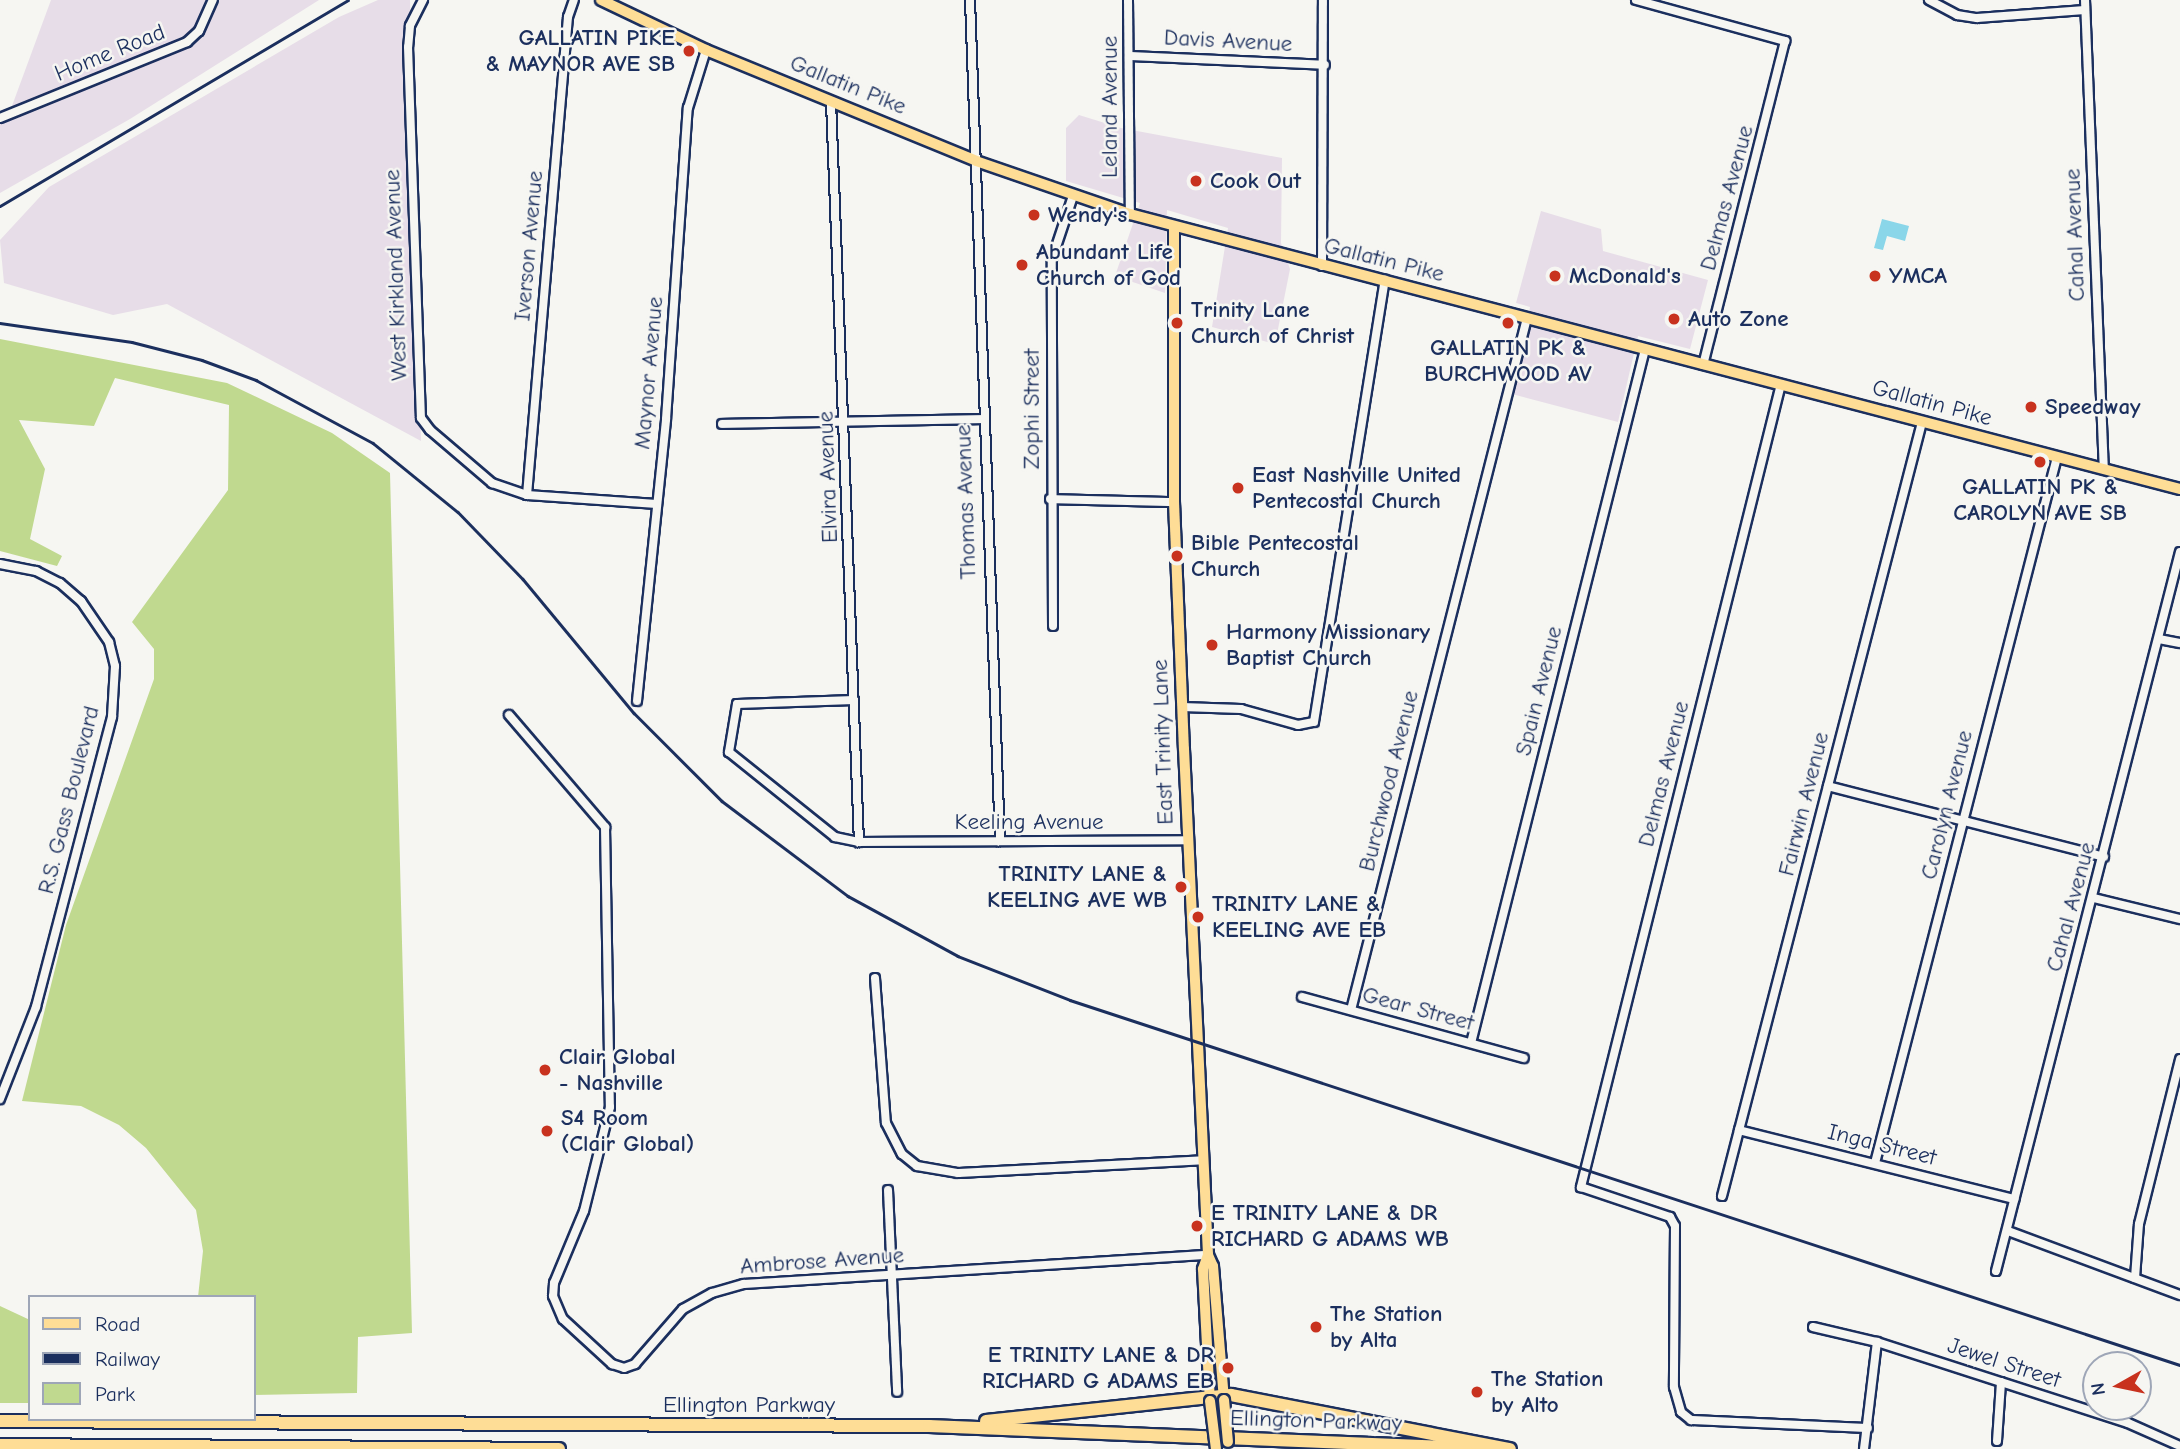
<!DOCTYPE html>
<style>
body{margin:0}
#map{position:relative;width:2180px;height:1449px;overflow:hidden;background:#f6f6f2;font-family:"Comic Neue",sans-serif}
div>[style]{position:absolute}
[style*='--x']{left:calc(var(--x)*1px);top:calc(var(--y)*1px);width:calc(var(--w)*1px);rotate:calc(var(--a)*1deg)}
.built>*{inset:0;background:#e7dde8}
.green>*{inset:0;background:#c0d98f}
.water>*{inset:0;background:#8ad6e9}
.roads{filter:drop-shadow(2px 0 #1b2f5e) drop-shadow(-2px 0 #1b2f5e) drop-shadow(0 2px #1b2f5e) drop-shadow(0 -2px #1b2f5e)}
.minor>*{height:8px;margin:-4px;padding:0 4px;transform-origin:4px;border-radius:4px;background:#f6f6f2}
.major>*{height:10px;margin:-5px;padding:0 5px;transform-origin:5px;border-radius:5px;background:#fedd96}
.highway>*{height:12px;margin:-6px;padding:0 6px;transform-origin:6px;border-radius:6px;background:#fedd96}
.rail>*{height:2.5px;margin:-1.25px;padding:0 1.25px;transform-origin:1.25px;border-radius:1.25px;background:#1b2f5e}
.bridges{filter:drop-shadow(2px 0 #1b2f5e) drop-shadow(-2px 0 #1b2f5e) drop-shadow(0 2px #1b2f5e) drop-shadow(0 -2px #1b2f5e)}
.major-bridge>*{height:10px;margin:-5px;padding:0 5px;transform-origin:5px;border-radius:5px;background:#fedd96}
.dots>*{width:19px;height:19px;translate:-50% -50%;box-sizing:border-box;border:4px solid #f6f6f2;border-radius:50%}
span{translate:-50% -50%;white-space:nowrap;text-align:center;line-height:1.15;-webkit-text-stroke:5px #f6f6f2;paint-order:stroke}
.poi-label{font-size:23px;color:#1b2f5e;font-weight:700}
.right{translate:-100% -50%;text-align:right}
.left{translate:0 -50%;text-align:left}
.street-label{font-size:23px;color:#1b2f5e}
.legend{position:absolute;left:28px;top:1295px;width:228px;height:126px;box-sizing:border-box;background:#f6f6f2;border:2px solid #9ea6b7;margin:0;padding:9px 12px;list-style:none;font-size:21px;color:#1b2f5e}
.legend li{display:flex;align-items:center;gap:14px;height:35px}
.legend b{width:35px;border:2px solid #9ea6b7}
.north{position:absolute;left:2082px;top:1351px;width:70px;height:70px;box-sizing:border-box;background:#f6f6f2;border:2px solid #9ea6b7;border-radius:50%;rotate:261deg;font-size:19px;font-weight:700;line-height:28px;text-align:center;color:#1b2f5e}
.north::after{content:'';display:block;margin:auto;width:24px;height:32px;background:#c8321e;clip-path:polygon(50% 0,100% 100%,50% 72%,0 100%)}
</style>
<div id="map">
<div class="built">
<i style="clip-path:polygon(51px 0,319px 0,130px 119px,0 193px,0 118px,9px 114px)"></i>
<i style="clip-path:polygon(378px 0,410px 0,421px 441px,167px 304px,113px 315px,4px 283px,0 240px,49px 187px,339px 17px)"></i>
<i style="clip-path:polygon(1079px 115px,1121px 128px,1282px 158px,1281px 243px,1290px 269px,1275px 344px,1212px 327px,1228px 228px,1167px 210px,1165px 293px,1115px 276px,1140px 203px,1066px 181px,1066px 128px)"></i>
<i style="clip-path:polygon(1541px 211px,1601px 229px,1603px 251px,1708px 280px,1690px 349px,1638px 336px,1618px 422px,1512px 394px,1530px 307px,1516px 303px)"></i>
</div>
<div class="green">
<i style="clip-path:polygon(0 339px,227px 383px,332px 433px,390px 473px,412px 1333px,358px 1337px,357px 1393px,254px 1395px,254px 1297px,198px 1297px,203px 1251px,196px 1210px,146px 1148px,119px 1125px,81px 1106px,22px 1101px,66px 925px,154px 679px,154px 649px,132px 622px,228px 490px,229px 405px,115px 378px,94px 426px,19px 420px,45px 469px,30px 539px,62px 556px,57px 566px,0 551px)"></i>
<i style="clip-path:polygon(0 1306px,30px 1320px,30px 1403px,0 1403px)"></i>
</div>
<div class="water">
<i style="clip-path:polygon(1882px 219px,1909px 226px,1905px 241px,1887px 236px,1883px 250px,1874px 248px)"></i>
</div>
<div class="roads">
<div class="minor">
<i style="--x:423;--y:0;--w:29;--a:117"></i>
<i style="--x:410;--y:26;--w:21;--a:95"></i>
<i style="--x:408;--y:47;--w:371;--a:88"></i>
<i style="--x:421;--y:418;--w:15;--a:53"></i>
<i style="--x:430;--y:430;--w:82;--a:40.5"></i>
<i style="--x:492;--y:483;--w:37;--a:19"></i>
<i style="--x:527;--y:495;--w:130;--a:4"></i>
<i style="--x:970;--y:0;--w:842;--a:87.96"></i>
<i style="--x:1128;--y:0;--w:214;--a:89.5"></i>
<i style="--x:1636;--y:0;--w:155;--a:15.4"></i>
<i style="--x:1785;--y:41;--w:334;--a:104.2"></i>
<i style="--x:1929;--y:0;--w:32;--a:28"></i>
<i style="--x:1957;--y:15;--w:20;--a:9"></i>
<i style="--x:1977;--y:18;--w:108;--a:-4.2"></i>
<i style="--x:2085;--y:0;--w:469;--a:87.7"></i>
<i style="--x:1129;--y:56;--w:196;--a:2.6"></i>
<i style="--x:831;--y:101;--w:742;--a:87.84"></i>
<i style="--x:859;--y:842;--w:329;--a:-0.3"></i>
<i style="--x:0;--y:118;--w:202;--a:-22.1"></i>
<i style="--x:187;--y:42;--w:16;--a:-43"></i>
<i style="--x:199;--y:31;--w:34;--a:-66"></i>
<i style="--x:1322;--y:266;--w:266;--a:-89.8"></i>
<i style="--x:1781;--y:384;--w:828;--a:103.99"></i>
<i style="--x:1581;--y:1187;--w:94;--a:18.6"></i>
<i style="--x:1670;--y:1217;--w:10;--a:61"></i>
<i style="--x:1675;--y:1226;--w:161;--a:90.4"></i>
<i style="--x:1674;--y:1387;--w:26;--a:74"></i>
<i style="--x:1681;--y:1412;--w:13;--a:39"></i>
<i style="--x:1691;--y:1420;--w:177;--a:2.6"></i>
<i style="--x:722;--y:424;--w:260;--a:-1.1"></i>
<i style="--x:527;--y:495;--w:480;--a:-85.1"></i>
<i style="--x:568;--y:17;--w:18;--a:-71"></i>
<i style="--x:1050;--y:499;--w:124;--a:1.4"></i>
<i style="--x:0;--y:564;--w:37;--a:11"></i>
<i style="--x:36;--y:571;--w:27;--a:27"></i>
<i style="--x:60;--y:583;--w:28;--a:41"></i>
<i style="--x:81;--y:601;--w:50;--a:55.7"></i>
<i style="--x:109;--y:642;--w:25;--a:76"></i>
<i style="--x:115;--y:666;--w:51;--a:93.4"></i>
<i style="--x:112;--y:717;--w:300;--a:104.7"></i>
<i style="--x:36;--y:1007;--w:99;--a:111.4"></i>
<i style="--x:1053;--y:626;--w:367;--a:-90.2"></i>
<i style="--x:1052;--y:259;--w:66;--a:-71.6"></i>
<i style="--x:2159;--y:639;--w:21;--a:11"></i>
<i style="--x:854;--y:700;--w:117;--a:178"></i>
<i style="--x:737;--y:704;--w:49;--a:99.5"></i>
<i style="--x:729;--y:752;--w:136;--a:38.7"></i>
<i style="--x:835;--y:837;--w:25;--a:12"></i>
<i style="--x:637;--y:701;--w:283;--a:-84.1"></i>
<i style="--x:666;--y:419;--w:312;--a:-86"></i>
<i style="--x:688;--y:108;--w:61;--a:-72.8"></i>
<i style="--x:1182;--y:707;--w:59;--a:1.9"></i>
<i style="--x:1241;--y:709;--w:59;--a:15.7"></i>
<i style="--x:1298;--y:725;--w:16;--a:-11"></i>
<i style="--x:1314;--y:722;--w:448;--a:-80.9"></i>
<i style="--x:509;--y:715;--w:148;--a:49.4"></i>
<i style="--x:605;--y:827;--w:280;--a:89"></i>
<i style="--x:610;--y:1107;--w:107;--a:104"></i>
<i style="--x:584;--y:1211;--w:78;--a:112.6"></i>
<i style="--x:554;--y:1283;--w:13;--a:94"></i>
<i style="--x:553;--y:1296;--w:25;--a:67"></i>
<i style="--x:563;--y:1319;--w:67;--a:42.6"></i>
<i style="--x:612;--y:1364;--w:13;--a:18"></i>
<i style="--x:624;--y:1368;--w:12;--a:-20"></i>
<i style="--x:635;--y:1364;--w:73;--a:-48.9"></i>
<i style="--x:683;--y:1309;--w:33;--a:-29"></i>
<i style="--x:712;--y:1293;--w:33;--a:-16"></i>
<i style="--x:744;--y:1284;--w:465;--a:-3.6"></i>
<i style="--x:1828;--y:786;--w:285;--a:14.4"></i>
<i style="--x:2094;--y:898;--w:89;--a:13.7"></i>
<i style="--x:875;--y:978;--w:145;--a:85.7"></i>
<i style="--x:886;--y:1123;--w:35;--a:63"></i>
<i style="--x:902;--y:1154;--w:19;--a:39"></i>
<i style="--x:917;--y:1166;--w:42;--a:9.7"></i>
<i style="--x:958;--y:1173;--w:246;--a:-3"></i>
<i style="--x:1302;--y:997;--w:230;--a:15.4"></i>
<i style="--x:1351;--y:1010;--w:714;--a:-75.73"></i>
<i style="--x:1471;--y:1043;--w:715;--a:-75.92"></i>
<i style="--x:1739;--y:1130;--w:284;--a:14.1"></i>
<i style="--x:1875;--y:1163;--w:729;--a:-75.54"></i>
<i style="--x:888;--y:1190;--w:202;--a:87.4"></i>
<i style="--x:1722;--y:1196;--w:799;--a:-75.51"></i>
<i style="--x:2008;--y:1231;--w:184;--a:20.4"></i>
<i style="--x:1996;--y:1271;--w:742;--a:-75.65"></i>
<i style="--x:2135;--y:1278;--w:54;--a:-85.8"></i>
<i style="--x:2139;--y:1224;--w:170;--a:-76"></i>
<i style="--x:1813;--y:1327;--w:66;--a:13.2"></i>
<i style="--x:1877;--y:1342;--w:130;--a:17.9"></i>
<i style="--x:2001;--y:1382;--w:133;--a:17.9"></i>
<i style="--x:2128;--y:1423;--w:57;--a:23.9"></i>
<i style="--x:1997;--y:1441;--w:59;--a:-86.1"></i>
<i style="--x:1864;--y:1449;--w:108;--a:-83.1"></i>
</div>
<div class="major">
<i style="--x:601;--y:0;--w:116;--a:25.5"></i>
<i style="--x:706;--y:50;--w:292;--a:22.3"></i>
<i style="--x:976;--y:161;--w:163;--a:19"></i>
<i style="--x:1130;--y:214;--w:1085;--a:14.68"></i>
<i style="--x:1174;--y:227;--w:275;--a:90"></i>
<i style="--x:1174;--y:502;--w:247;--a:87.7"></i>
<i style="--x:1184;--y:749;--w:507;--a:87.28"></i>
<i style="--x:1208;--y:1255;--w:12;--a:66"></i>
<i style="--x:1213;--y:1266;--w:134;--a:85.3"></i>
<i style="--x:1208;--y:1255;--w:15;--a:110"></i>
<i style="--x:1203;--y:1269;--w:132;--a:87"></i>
</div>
<div class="highway">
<i style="--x:0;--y:1421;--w:929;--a:0.31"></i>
<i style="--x:929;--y:1426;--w:568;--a:2.32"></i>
<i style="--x:986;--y:1421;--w:246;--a:-6.1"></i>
<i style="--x:1231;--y:1395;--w:284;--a:11"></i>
<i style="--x:0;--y:1445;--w:559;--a:0.41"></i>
</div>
</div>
<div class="rail">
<i style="--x:0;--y:206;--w:404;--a:-30.6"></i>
<i style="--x:0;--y:323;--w:133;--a:8.2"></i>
<i style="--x:132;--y:342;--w:72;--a:14.4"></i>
<i style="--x:202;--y:360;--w:58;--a:20.3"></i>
<i style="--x:256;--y:380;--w:133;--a:28.3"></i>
<i style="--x:373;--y:443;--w:109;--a:39.1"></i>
<i style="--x:458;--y:512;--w:93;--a:45.9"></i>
<i style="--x:523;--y:579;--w:174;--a:50.4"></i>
<i style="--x:634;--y:713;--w:124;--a:45"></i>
<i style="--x:722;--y:801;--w:158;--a:37"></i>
<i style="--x:848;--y:896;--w:125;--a:28.6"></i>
<i style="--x:958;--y:956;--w:120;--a:21.4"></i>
<i style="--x:1070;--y:1000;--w:1168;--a:18.2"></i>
</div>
<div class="bridges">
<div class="major-bridge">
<i style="--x:1224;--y:1400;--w:42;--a:84.6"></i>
<i style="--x:1210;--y:1401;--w:48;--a:82.9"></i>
</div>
</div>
<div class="dots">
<i style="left:689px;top:51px;background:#c8321e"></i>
<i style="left:1196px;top:181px;background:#c8321e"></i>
<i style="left:1034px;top:215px;background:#c8321e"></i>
<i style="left:1022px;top:265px;background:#c8321e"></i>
<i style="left:1555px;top:276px;background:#c8321e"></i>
<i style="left:1875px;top:276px;background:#c8321e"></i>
<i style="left:1674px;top:319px;background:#c8321e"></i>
<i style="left:1177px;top:323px;background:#c8321e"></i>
<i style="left:1508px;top:323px;background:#c8321e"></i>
<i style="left:2031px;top:407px;background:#c8321e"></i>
<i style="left:2040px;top:462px;background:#c8321e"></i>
<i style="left:1238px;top:488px;background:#c8321e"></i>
<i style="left:1177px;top:556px;background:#c8321e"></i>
<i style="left:1212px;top:645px;background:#c8321e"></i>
<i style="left:1181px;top:887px;background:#c8321e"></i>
<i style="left:1198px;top:917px;background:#c8321e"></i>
<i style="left:545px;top:1070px;background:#c8321e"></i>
<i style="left:547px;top:1131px;background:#c8321e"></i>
<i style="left:1197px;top:1226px;background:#c8321e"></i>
<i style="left:1316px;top:1327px;background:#c8321e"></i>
<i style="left:1228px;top:1368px;background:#c8321e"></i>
<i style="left:1477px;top:1392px;background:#c8321e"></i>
</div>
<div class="poi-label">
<span class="right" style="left:675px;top:51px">GALLATIN PIKE<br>&amp; MAYNOR AVE SB</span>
<span class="left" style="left:1210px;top:181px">Cook Out</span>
<span class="left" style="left:1048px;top:215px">Wendy's</span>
<span class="left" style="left:1036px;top:265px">Abundant Life<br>Church of God</span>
<span class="left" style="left:1569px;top:276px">McDonald's</span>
<span class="left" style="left:1889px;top:276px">YMCA</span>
<span class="left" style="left:1191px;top:323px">Trinity Lane<br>Church of Christ</span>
<span class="left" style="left:1688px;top:319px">Auto Zone</span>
<span style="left:1508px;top:361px">GALLATIN PK &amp;<br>BURCHWOOD AV</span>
<span class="left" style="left:2045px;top:407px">Speedway</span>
<span class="left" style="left:1252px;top:488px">East Nashville United<br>Pentecostal Church</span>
<span style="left:2040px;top:500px">GALLATIN PK &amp;<br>CAROLYN AVE SB</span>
<span class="left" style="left:1191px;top:556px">Bible Pentecostal<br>Church</span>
<span class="left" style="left:1226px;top:645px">Harmony Missionary<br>Baptist Church</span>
<span class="right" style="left:1167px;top:887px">TRINITY LANE &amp;<br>KEELING AVE WB</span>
<span class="left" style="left:1212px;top:917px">TRINITY LANE &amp;<br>KEELING AVE EB</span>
<span class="left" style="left:559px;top:1070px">Clair Global<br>- Nashville</span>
<span class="left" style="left:561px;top:1131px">S4 Room<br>(Clair Global)</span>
<span class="left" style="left:1211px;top:1226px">E TRINITY LANE &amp; DR<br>RICHARD G ADAMS WB</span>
<span class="left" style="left:1330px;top:1327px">The Station<br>by Alta</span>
<span class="right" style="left:1214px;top:1368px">E TRINITY LANE &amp; DR<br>RICHARD G ADAMS EB</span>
<span class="left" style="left:1491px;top:1392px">The Station<br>by Alto</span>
</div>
<div class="street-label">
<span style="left:1228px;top:41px;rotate:3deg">Davis Avenue</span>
<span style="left:110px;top:53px;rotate:-22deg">Home Road</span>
<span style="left:848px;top:85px;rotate:22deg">Gallatin Pike</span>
<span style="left:1110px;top:107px;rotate:-90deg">Leland Avenue</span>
<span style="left:1727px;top:198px;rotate:-75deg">Delmas Avenue</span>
<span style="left:2075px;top:235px;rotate:-92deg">Cahal Avenue</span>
<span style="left:529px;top:246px;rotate:-85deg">Iverson Avenue</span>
<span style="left:1384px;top:260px;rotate:14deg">Gallatin Pike</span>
<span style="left:396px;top:275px;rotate:-92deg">West Kirkland Avenue</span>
<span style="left:649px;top:373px;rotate:-85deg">Maynor Avenue</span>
<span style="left:1932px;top:403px;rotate:15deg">Gallatin Pike</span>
<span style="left:1032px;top:409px;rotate:-90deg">Zophi Street</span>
<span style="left:828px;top:477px;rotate:-92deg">Elvira Avenue</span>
<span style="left:966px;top:502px;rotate:-92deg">Thomas Avenue</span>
<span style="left:1539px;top:691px;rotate:-76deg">Spain Avenue</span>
<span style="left:1163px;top:742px;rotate:-92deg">East Trinity Lane</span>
<span style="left:1664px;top:774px;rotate:-76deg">Delmas Avenue</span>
<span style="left:1389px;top:781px;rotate:-76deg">Burchwood Avenue</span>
<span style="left:69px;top:800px;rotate:-76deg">R.S. Gass Boulevard</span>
<span style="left:1804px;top:804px;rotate:-76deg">Fairwin Avenue</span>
<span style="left:1947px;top:805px;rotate:-76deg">Carolyn Avenue</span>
<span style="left:1029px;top:822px">Keeling Avenue</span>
<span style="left:2071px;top:907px;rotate:-75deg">Cahal Avenue</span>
<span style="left:1418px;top:1009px;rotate:15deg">Gear Street</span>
<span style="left:1882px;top:1145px;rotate:14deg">Inga Street</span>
<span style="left:822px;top:1261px;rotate:-4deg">Ambrose Avenue</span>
<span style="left:2004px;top:1363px;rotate:18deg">Jewel Street</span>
<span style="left:749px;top:1405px">Ellington Parkway</span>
<span style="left:1316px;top:1421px;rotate:2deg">Ellington Parkway</span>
</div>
<ul class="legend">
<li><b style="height:9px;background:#fedd96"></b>Road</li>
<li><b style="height:9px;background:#1b2f5e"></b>Railway</li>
<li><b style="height:19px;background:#c0d98f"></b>Park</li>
</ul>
<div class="north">N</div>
</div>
